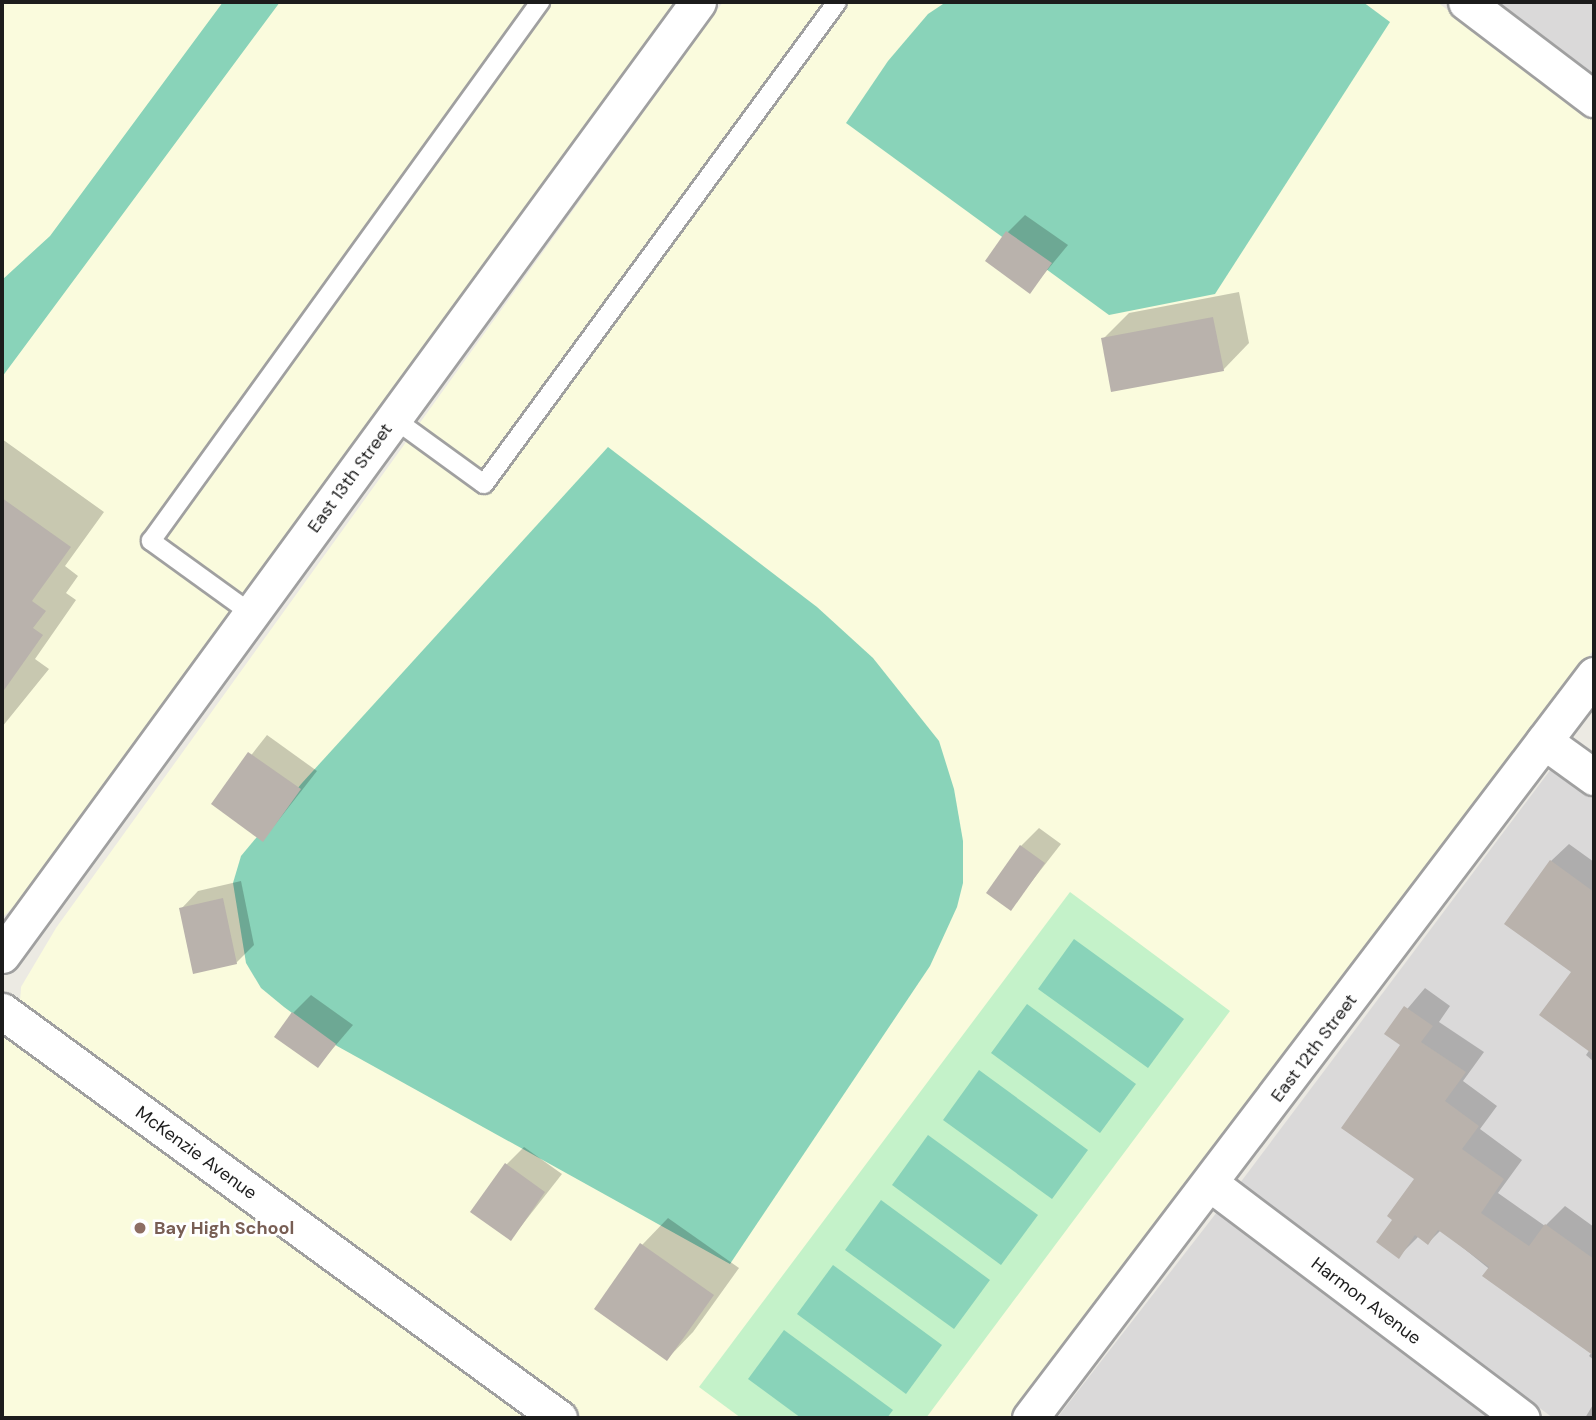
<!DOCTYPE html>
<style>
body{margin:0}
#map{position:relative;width:1596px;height:1420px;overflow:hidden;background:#eceae3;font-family:"DM Sans",sans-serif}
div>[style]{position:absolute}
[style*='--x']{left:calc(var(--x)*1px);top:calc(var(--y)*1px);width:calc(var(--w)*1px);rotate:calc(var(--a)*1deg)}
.residential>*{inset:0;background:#dad9d9}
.education>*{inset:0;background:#fafbdd}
.park>*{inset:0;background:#c4f2c9}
.pitch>*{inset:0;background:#89d3b9}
.shadow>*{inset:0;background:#0003}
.building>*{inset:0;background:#b9b2ac}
.roads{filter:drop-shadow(2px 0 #a0a0a0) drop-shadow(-2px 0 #a0a0a0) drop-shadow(0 2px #a0a0a0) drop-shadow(0 -2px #a0a0a0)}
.service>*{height:18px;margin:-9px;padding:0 9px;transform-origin:9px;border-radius:9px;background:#fff}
.minor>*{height:35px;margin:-17.5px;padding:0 17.5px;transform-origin:17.5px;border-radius:17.5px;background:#fff}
.dots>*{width:19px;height:19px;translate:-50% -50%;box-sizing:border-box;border:4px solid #fff;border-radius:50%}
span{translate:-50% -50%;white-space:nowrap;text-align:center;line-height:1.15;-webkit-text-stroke:5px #fff;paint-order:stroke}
.street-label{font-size:18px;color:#1c1c1c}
.education-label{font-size:18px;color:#785e54;font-weight:700}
.left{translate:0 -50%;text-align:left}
.frame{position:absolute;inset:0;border:4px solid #1c1c1c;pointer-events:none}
</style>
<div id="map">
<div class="residential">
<i style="clip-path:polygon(1498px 2px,1594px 2px,1594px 75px)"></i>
<i style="clip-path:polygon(1551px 769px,1594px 800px,1594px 1418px,1553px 1418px,1240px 1183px)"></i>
<i style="clip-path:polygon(1217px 1212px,1491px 1418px,1057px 1418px)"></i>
</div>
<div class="education">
<i style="clip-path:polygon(2px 2px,675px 2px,17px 903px,2px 918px)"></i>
<i style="clip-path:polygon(723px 2px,1437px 2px,1594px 120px,1594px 649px,1455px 842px,1010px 1418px,583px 1418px,35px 1024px,20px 1002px,21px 987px,56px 928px)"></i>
<i style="clip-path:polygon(2px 1032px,540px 1418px,2px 1418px)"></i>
</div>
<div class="park">
<i style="clip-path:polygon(1070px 892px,1230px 1011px,926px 1418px,741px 1418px,699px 1387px)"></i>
</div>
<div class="pitch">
<i style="clip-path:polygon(223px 2px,280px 2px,2px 377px,2px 280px,50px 236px)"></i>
<i style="clip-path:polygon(946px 2px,1363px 2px,1390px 22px,1215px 294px,1109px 315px,846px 123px,888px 61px,928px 14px)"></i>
<i style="clip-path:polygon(608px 447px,817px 607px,873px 658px,939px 741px,954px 789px,963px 841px,963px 883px,957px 907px,930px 966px,730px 1264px,337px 1046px,284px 1007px,261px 988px,246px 963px,233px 883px,241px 856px,302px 783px)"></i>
<i style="clip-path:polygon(1074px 939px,1184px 1019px,1148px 1068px,1038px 989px)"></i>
<i style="clip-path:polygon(1027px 1004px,1136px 1084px,1100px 1133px,991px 1053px)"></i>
<i style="clip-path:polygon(979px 1070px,1088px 1150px,1052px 1199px,943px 1120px)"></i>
<i style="clip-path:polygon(928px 1135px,1038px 1215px,1001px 1265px,892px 1185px)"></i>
<i style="clip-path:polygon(881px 1200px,990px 1280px,954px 1329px,845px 1250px)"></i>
<i style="clip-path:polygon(833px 1265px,942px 1345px,906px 1394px,797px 1314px)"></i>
<i style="clip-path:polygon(784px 1330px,893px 1410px,887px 1418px,801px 1418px,748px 1379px)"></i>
</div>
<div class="shadow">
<i style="clip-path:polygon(1025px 215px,1068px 245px,1030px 291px,1008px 232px)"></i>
<i style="clip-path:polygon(1239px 292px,1249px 343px,1223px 370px,1103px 339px,1129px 313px)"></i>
<i style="clip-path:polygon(2px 439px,104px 512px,65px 566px,78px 576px,66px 593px,76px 600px,35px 659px,49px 669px,2px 727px)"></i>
<i style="clip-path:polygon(267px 735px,317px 771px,263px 840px,213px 804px)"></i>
<i style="clip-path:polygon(1039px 828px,1061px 844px,1011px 908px,1021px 846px)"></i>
<i style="clip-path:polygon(1569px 844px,1594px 862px,1594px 1062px,1586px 1055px,1590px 1049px,1551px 861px)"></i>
<i style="clip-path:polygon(241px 881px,254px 945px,236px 963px,181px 909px,198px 891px)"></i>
<i style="clip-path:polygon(1425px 988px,1450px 1006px,1439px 1022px,1484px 1052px,1463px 1081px,1497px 1106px,1480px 1129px,1522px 1160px,1498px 1193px,1545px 1226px,1565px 1206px,1594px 1227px,1594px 1360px,1589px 1356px,1592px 1352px,1441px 1230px,1428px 1243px,1419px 1236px,1399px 1256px,1395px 1219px,1416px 1178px,1402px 1045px,1386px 1034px)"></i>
<i style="clip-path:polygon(311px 995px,353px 1025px,318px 1066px,293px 1013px)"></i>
<i style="clip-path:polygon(524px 1147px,562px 1174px,511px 1239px,506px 1165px)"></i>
<i style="clip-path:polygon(668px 1218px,739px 1268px,693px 1332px,667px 1359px,642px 1245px)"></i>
<i style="clip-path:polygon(1594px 1403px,1594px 1418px,1585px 1418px)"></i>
</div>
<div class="building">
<i style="clip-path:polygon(1006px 231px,1052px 263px,1030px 294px,985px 261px)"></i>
<i style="clip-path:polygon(1213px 317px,1224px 371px,1111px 392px,1101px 338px)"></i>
<i style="clip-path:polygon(2px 498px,71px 547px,32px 601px,46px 611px,33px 628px,43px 635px,2px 693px)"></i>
<i style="clip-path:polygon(248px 752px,301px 789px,263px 842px,211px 804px)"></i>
<i style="clip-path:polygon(1020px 845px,1045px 863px,1011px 911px,986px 893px)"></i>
<i style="clip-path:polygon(1550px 860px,1594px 892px,1594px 1055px,1539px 1015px,1571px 972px,1504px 924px)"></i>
<i style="clip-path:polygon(223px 898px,237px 964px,193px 974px,179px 908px)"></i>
<i style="clip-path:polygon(1404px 1006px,1433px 1026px,1421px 1042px,1466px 1072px,1445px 1101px,1479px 1126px,1462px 1149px,1504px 1179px,1481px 1213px,1529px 1246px,1545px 1224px,1594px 1259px,1594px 1356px,1482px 1276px,1489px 1267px,1438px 1230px,1428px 1245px,1415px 1235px,1399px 1259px,1376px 1242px,1392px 1220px,1387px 1216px,1414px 1179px,1341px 1128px,1400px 1045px,1384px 1034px)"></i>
<i style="clip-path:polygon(292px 1012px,336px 1044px,318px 1068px,274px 1037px)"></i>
<i style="clip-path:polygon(505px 1163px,545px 1192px,511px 1241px,470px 1212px)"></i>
<i style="clip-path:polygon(640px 1243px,714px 1295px,667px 1361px,594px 1309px)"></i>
</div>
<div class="roads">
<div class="service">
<i style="--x:393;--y:418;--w:112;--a:36"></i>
<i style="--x:484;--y:484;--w:597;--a:-53.78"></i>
<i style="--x:252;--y:614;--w:125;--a:-144.1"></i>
<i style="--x:151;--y:541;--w:665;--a:-54.18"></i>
</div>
<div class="minor">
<i style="--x:1466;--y:2;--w:161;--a:37.2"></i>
<i style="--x:1544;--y:741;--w:62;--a:35.8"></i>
<i style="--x:2;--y:955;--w:1180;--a:-53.86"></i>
<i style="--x:2;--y:1011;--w:690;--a:36.16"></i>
<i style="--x:1211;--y:1184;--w:389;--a:37"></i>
<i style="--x:1030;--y:1418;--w:933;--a:-52.8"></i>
</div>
</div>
<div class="dots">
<i style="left:140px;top:1228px;background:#8d6e63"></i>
</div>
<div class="street-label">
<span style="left:350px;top:478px;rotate:-54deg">East 13th Street</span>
<span style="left:1314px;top:1048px;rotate:-53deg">East 12th Street</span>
<span style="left:196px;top:1153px;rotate:36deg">McKenzie Avenue</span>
<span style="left:1366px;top:1301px;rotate:37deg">Harmon Avenue</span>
</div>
<div class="education-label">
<span class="left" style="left:154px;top:1228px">Bay High School</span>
</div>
<div class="frame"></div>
</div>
